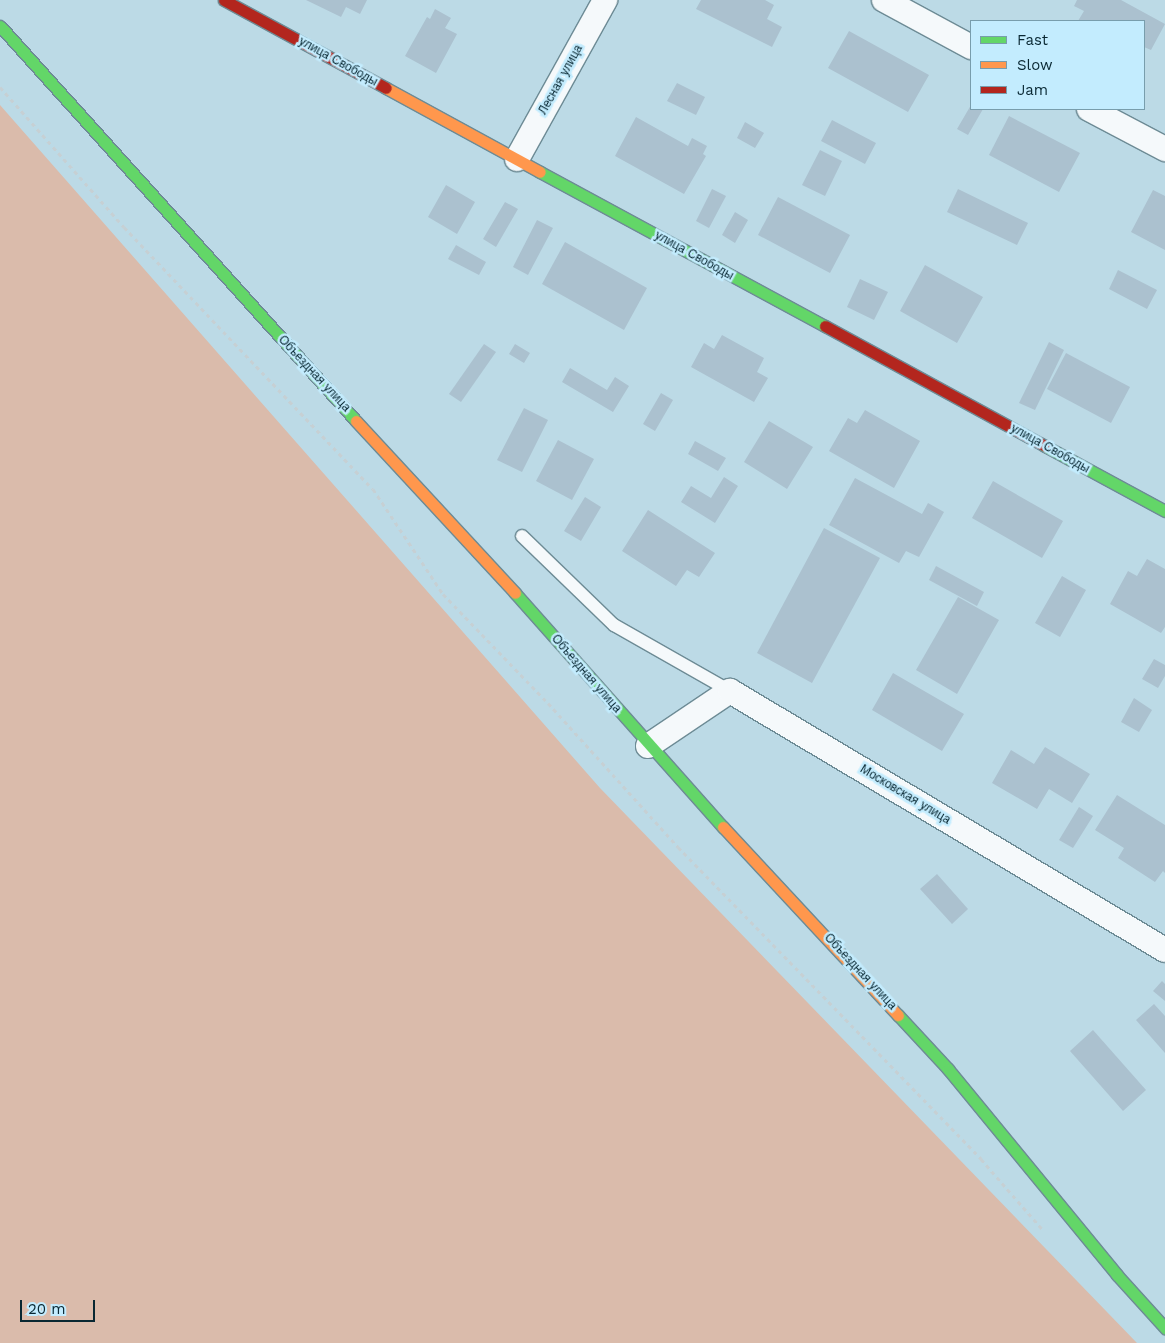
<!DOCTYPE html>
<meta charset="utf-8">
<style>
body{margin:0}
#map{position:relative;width:1165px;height:1343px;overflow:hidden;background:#bcdae6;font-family:"Work Sans",sans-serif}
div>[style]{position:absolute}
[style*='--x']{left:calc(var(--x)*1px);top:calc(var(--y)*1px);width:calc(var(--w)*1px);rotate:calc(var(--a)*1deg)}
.green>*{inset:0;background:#dabbab}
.building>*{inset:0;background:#abc1cf}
.path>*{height:3px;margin-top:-1.5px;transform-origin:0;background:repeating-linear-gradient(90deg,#c6d0d4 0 4px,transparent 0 8px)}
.roads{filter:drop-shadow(1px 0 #6d8b95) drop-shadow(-1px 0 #6d8b95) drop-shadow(0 1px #6d8b95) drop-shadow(0 -1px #6d8b95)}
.lane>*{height:12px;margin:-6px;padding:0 6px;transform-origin:6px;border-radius:6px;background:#f5f9fb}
.street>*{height:24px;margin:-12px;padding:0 12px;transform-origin:12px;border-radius:12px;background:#f5f9fb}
.fast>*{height:11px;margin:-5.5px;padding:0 5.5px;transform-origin:5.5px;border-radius:5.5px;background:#63d668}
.slow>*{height:11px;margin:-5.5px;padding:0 5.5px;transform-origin:5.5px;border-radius:5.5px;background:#ff974d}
.jam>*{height:11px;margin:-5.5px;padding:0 5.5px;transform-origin:5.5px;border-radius:5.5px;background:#b3261e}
span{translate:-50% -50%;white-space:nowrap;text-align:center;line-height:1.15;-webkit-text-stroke:5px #c3ecfe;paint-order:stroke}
.street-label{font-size:12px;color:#082732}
.legend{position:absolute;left:970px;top:20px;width:175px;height:90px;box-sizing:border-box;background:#c3ecfe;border:1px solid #789dac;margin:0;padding:6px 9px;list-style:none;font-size:15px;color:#082732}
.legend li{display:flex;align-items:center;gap:10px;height:25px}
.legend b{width:25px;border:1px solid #789dac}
.scale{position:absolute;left:20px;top:1300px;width:75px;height:22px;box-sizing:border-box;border:2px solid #082732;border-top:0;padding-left:6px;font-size:15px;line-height:18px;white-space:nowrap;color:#082732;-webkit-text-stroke:4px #c3ecfe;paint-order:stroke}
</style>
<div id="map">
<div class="green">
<i style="clip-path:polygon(0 105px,600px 788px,1137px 1343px,0 1343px)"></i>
</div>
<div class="building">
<i style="clip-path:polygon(306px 0,367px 0,360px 14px,346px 7px,341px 17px)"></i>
<i style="clip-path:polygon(701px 0,765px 0,774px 5px,767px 19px,782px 27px,772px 47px,696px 9px)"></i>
<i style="clip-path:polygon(1077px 0,1121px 0,1165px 24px,1151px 50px,1144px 47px,1144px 21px,1078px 21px,1084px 11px,1074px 6px)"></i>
<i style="clip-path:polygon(435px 9px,451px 18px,445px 28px,457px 34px,436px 73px,405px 56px,427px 17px,430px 19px)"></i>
<i style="clip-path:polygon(849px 31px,929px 75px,908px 112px,828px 68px)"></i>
<i style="clip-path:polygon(677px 83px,705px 97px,696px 115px,667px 101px)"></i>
<i style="clip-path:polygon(971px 105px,971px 109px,983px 109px,968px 135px,957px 129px)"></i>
<i style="clip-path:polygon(1009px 116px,1080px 153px,1059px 192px,989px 155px)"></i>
<i style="clip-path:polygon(636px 117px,688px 146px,692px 138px,707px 146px,703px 154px,706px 156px,684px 194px,615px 156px)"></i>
<i style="clip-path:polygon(832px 120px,876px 143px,865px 164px,821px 141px)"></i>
<i style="clip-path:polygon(745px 122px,764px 133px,755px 148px,737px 138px)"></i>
<i style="clip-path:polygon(820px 150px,842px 161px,825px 196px,802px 185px)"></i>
<i style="clip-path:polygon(446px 185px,475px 202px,457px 234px,428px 217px)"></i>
<i style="clip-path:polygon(712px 189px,726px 196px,709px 228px,696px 221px)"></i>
<i style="clip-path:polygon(958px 189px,1028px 223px,1017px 245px,947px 212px)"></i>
<i style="clip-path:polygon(1153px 190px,1165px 196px,1165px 250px,1131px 232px)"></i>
<i style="clip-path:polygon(778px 197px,850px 235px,830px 273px,758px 235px)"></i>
<i style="clip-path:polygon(505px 202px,518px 209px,496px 247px,483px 239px)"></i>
<i style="clip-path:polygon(735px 212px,748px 220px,735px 243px,722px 235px)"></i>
<i style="clip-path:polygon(537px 220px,553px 228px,528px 275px,513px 267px)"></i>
<i style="clip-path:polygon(565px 242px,647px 288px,624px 330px,542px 284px)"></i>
<i style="clip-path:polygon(456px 245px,486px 262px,479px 275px,448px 259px)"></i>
<i style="clip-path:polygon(925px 265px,983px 297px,957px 343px,900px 311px)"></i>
<i style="clip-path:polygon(1118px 270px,1157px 290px,1147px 309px,1109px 289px)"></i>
<i style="clip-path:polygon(860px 279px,888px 292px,874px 320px,847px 307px)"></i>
<i style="clip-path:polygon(722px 335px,764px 358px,757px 372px,768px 378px,754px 402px,691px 367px,704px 343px,714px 349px)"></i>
<i style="clip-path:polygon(1049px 342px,1064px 350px,1035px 410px,1019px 403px)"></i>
<i style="clip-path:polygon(484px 344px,496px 352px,461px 402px,449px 394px)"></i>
<i style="clip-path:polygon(515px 344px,530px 353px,524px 363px,509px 354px)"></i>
<i style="clip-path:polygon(1066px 353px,1130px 387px,1111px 423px,1047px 389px)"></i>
<i style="clip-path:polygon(570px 368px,607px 390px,615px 377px,629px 386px,613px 412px,562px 382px)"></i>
<i style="clip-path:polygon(661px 393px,673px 400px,655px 431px,643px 424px)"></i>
<i style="clip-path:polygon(524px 408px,548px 420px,522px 472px,497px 460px)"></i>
<i style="clip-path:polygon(865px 410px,920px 441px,894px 488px,829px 451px,848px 418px,857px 423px)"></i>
<i style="clip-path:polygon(769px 421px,813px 447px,787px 489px,744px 462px)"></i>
<i style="clip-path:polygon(558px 440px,594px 459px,572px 500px,536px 481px)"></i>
<i style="clip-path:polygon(695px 441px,726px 458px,718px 471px,688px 454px)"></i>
<i style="clip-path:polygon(724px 477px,738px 486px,715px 523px,681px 502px,691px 486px,711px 498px)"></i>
<i style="clip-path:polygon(855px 478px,922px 514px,928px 503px,944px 512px,919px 557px,906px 551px,899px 563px,829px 525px)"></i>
<i style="clip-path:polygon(993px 481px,1063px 521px,1042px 558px,972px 518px)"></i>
<i style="clip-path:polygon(585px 497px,601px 507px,581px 541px,564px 531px)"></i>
<i style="clip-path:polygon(648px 510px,715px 553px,699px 577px,687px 570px,676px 586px,622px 551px)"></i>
<i style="clip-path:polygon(824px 528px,880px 558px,812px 683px,757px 653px)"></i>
<i style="clip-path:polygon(1147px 559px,1165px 569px,1165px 627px,1161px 633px,1110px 604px,1128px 571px,1137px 576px)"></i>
<i style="clip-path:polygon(936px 566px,984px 592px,977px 606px,929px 580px)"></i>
<i style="clip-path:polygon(1062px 576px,1086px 590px,1060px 637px,1035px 623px)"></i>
<i style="clip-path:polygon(958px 597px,999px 620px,957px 694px,916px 670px)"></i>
<i style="clip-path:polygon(1154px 659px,1165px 665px,1165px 676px,1158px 688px,1142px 679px)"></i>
<i style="clip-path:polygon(893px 673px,964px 714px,942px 751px,872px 710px)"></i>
<i style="clip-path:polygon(1134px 698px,1152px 710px,1139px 732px,1121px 722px)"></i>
<i style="clip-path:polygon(1045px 747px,1090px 774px,1072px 803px,1049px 789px,1037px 809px,992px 783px,1011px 750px,1034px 764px)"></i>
<i style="clip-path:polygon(1117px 795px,1165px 825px,1165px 873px,1163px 871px,1155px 882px,1118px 858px,1124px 848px,1095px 830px)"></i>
<i style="clip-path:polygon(1079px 807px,1093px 816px,1073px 848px,1059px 840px)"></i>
<i style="clip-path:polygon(937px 874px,968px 909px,952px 924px,920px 889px)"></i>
<i style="clip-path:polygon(1162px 981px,1165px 984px,1165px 1001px,1153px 991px)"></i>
<i style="clip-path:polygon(1154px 1004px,1165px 1016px,1165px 1053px,1136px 1020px)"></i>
<i style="clip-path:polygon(1093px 1030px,1146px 1090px,1123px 1111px,1070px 1051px)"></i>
</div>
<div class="path">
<i style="--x:0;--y:87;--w:187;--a:48.5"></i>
<i style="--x:124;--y:227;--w:361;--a:46.5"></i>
<i style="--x:373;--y:489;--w:126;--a:56.3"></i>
<i style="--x:443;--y:594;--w:151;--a:46.1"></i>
<i style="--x:548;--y:703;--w:194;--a:47.9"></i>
<i style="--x:678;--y:847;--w:435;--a:45.8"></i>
<i style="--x:981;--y:1159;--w:94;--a:48.9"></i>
</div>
<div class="roads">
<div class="lane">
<i style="--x:522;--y:536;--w:128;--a:44.1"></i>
<i style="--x:614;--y:625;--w:133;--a:29.6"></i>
</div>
<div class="street">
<i style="--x:884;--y:0;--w:99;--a:28.4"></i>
<i style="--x:1089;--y:109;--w:86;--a:27.8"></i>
<i style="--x:517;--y:159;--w:182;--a:-61"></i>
<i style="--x:648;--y:746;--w:99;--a:-33.9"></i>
<i style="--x:730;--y:691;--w:506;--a:30.77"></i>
</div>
<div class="fast">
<i style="--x:0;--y:26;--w:532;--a:47.97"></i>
<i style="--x:540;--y:172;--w:324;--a:28.4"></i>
<i style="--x:1045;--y:446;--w:136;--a:28.4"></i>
<i style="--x:515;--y:593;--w:313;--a:48.4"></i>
<i style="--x:898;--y:1015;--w:74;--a:47.2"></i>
<i style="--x:948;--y:1069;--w:266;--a:50.6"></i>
<i style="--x:1117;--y:1275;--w:72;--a:47.8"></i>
</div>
<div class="slow">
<i style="--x:386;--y:88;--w:175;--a:28.6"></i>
<i style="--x:356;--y:421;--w:234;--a:47.2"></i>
<i style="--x:723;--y:827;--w:257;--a:47.1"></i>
</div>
<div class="jam">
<i style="--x:224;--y:0;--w:184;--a:28.5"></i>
<i style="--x:825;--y:326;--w:251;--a:28.6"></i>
</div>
</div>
<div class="street-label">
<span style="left:338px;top:62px;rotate:29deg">улица Свободы</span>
<span style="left:561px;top:80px;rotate:-61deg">Лесная улица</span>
<span style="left:694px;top:256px;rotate:29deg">улица Свободы</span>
<span style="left:314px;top:374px;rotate:47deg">Объездная улица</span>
<span style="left:1050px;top:449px;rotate:29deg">улица Свободы</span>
<span style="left:586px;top:674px;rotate:49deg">Объездная улица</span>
<span style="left:905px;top:795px;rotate:31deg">Московская улица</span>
<span style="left:860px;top:972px;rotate:47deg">Объездная улица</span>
</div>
<ul class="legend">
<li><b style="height:6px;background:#63d668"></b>Fast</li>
<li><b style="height:6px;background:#ff974d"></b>Slow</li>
<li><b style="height:6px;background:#b3261e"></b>Jam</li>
</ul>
<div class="scale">20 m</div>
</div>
